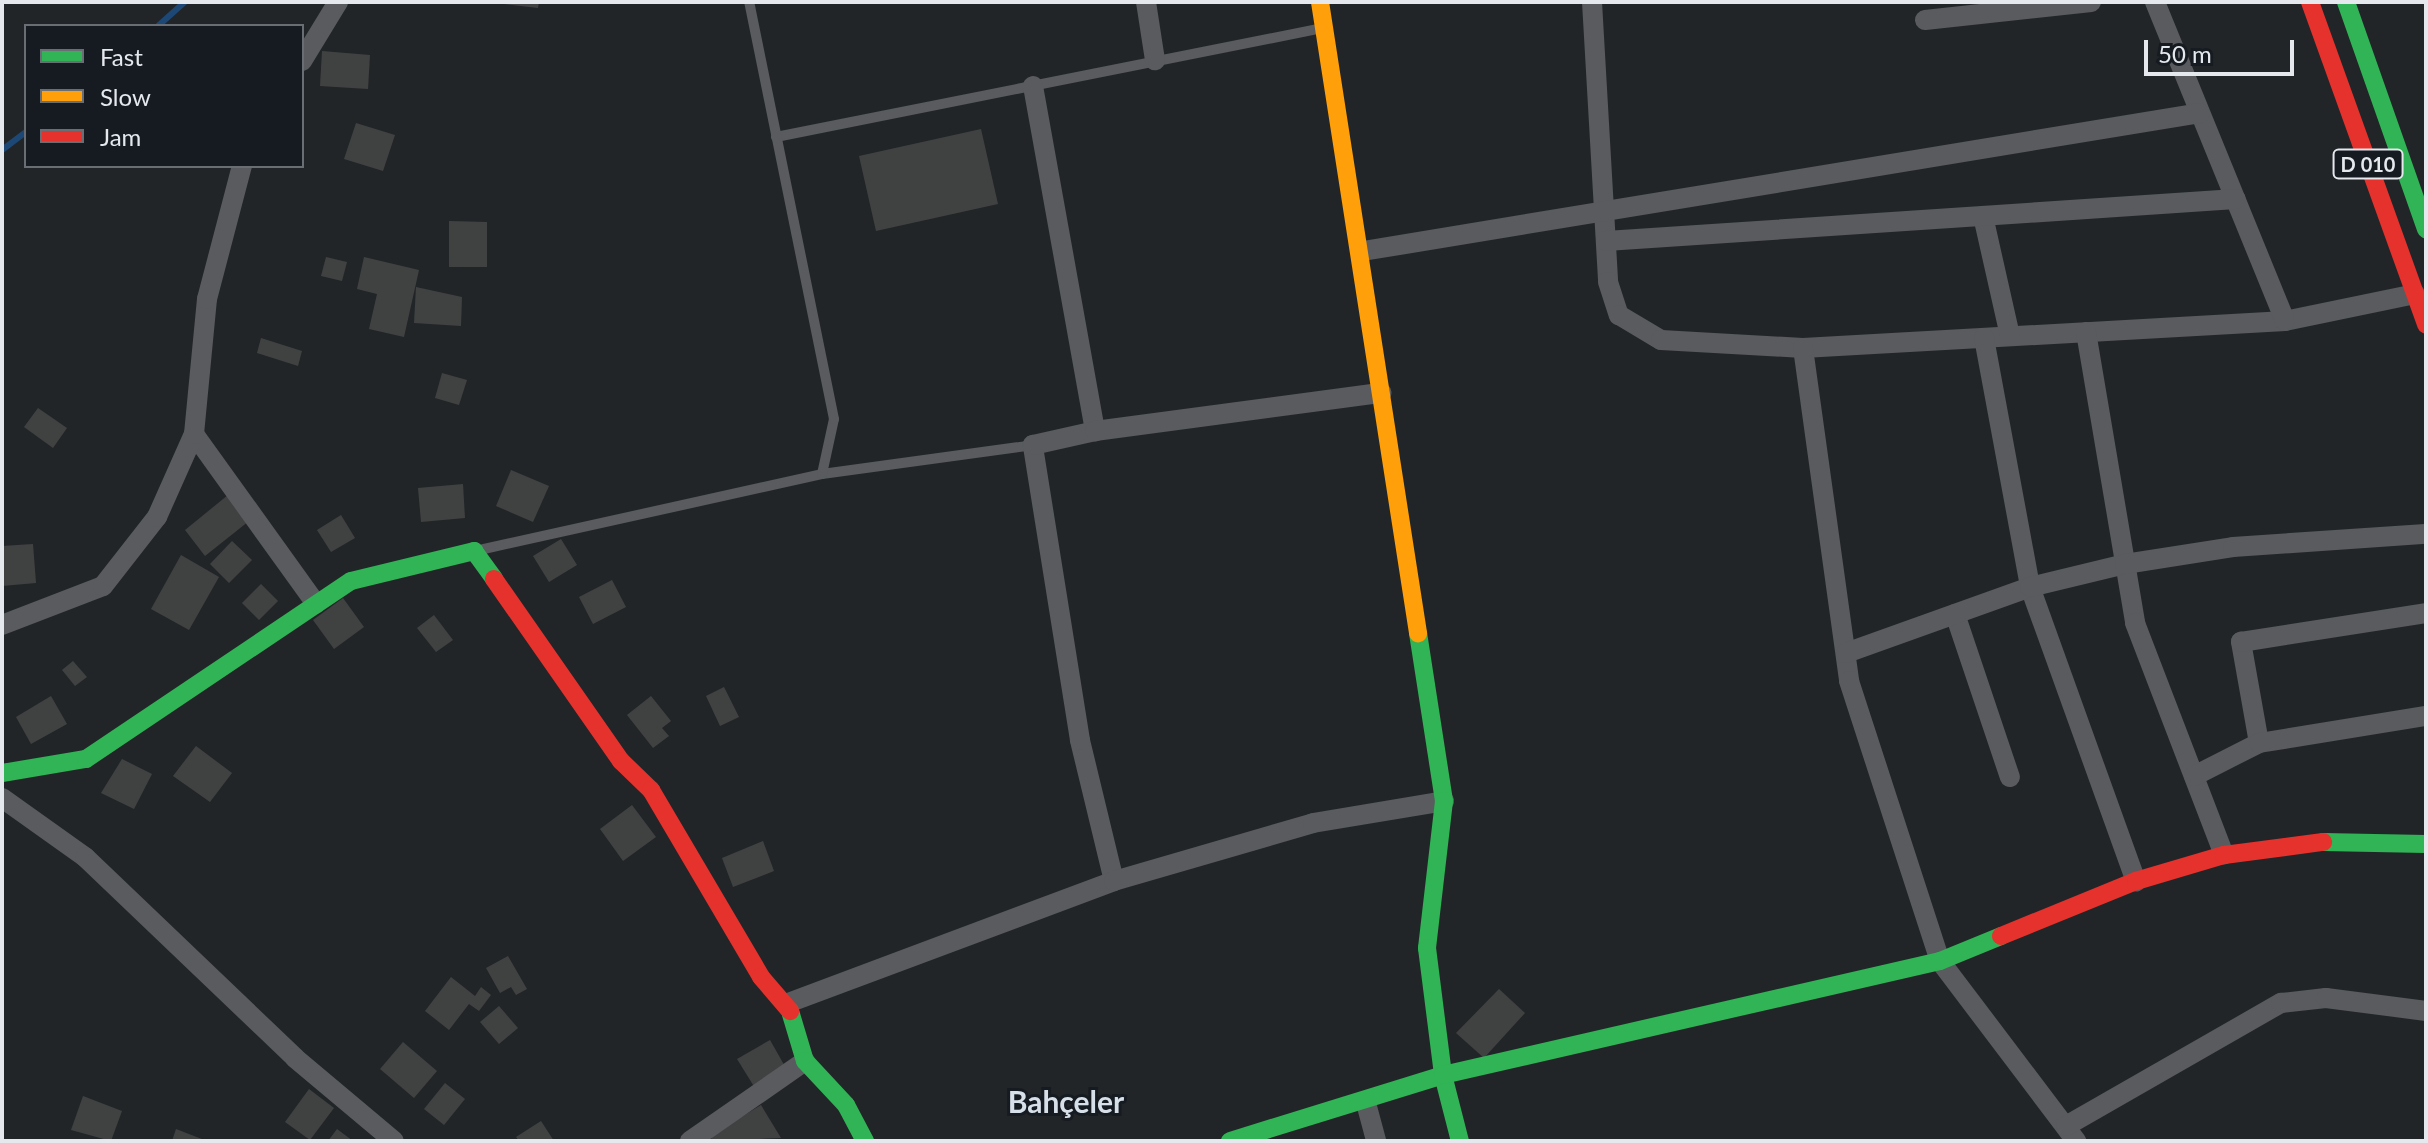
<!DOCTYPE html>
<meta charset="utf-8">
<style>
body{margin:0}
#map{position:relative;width:2428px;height:1143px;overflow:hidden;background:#222528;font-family:Lato,sans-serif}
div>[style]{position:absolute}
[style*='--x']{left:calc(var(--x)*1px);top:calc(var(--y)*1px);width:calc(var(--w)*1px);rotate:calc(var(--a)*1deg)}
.stream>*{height:6px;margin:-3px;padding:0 3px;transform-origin:3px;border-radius:3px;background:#1d4876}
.building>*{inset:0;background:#404242}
.lane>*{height:10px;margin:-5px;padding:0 5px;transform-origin:5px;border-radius:5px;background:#595b5e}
.street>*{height:20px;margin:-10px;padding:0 10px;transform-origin:10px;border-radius:10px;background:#595b5e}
.fast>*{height:18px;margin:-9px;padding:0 9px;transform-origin:9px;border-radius:9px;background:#30b455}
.slow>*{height:18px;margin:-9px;padding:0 9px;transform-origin:9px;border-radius:9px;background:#ff9f0a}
.jam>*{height:18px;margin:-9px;padding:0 9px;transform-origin:9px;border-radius:9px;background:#e5322d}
span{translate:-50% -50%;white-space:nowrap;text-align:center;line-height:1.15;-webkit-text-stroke:6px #161b22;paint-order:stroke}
.shield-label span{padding:2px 6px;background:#161b22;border:2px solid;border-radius:6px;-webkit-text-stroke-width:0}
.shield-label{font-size:20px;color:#e5e9ee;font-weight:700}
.district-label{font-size:30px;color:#d7dfe8;font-weight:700}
.frame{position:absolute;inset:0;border:4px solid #e5e9ee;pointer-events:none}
.legend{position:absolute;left:24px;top:24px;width:280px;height:144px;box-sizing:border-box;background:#161b22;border:2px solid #696d74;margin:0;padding:10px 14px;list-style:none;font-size:24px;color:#e5e9ee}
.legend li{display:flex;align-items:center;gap:16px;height:40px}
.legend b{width:40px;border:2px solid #696d74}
.scale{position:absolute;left:2144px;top:40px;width:150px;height:36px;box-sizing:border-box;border:4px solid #e5e9ee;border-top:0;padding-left:10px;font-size:24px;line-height:28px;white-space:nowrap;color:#e5e9ee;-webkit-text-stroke:6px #161b22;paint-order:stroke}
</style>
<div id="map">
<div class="stream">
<i style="--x:158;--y:26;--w:36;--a:-42"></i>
<i style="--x:2;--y:150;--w:30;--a:-37"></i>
</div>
<div class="building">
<i style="clip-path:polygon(488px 2px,539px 2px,538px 8px)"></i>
<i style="clip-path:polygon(322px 51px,370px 55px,368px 89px,320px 86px)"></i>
<i style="clip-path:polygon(356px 123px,395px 135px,383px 171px,344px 159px)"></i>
<i style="clip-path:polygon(981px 129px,998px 204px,876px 231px,859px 156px)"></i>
<i style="clip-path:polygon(449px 221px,487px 222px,487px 267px,449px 267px)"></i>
<i style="clip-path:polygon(326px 257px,347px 262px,342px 281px,321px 276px)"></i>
<i style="clip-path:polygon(364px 257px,419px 270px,404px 337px,369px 329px,377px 294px,357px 289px)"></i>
<i style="clip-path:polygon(416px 287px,462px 297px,461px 326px,414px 323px)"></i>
<i style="clip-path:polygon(261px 338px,302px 351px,298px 366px,257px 353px)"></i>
<i style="clip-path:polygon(442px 373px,467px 380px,459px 405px,435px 398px)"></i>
<i style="clip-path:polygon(38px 408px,67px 428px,53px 448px,24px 427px)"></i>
<i style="clip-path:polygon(511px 470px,549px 486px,533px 522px,496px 506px)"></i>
<i style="clip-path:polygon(463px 484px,465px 518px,421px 522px,418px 488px)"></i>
<i style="clip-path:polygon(228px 495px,249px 521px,205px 556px,185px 530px)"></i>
<i style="clip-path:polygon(341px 515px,355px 538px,331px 552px,317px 530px)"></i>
<i style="clip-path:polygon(561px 539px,577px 565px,549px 582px,533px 556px)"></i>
<i style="clip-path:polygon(232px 541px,252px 560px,229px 583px,210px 564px)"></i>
<i style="clip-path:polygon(33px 544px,36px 583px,2px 586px,2px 546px)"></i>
<i style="clip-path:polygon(181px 555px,219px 577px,189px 630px,151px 609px)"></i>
<i style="clip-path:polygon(612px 580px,626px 607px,593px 624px,579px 597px)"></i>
<i style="clip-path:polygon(261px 584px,278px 601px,259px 620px,242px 603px)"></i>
<i style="clip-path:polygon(343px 598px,364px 627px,334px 649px,313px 620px)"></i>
<i style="clip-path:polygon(434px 615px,453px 640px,436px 652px,417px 628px)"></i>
<i style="clip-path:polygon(73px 661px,87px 677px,75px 686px,62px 670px)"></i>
<i style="clip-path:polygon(724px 687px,739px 717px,720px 726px,706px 696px)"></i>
<i style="clip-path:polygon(51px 696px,67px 724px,31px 744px,16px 717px)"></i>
<i style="clip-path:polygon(651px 696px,671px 721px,662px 728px,669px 736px,653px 748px,627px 715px)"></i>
<i style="clip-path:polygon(196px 746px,232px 773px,210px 802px,173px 776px)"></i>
<i style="clip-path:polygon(122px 759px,152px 774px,134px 809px,101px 793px)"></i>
<i style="clip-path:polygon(632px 805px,656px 837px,623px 861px,600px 829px)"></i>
<i style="clip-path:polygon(763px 841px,774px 871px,733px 887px,722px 858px)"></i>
<i style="clip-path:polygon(508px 956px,527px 989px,516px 995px,511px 987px,500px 993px,486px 968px)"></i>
<i style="clip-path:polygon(451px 977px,475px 996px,481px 987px,491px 995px,479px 1011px,469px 1004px,449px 1030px,425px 1011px)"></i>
<i style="clip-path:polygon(1499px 989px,1525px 1013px,1484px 1058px,1456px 1033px)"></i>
<i style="clip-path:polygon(499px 1006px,518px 1028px,499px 1044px,480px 1022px)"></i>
<i style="clip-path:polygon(770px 1040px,787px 1070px,755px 1088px,737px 1059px)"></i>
<i style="clip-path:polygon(403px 1042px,437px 1071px,414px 1098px,380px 1069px)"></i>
<i style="clip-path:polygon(445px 1083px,465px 1099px,444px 1125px,424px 1109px)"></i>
<i style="clip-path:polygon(309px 1089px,334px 1108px,310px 1140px,285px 1122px)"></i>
<i style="clip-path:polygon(83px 1096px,122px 1111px,111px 1141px,71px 1130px)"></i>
<i style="clip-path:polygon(761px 1105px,781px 1138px,713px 1141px,710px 1136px)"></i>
<i style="clip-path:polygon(541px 1121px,554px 1141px,519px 1141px,516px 1137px)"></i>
<i style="clip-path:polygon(176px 1129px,207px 1141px,172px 1141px)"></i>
<i style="clip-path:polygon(337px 1129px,353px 1141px,328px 1141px)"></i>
</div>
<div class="lane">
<i style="--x:776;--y:137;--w:558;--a:-11.27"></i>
<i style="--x:822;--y:474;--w:213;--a:-7.8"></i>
<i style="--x:475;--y:551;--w:355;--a:-12.5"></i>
<i style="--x:822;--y:474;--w:56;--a:-77.7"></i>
<i style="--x:834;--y:419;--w:426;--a:-101.5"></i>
</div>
<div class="street">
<i style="--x:1146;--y:2;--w:59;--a:81.2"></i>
<i style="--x:1592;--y:2;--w:280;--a:86.7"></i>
<i style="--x:1608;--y:282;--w:35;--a:72"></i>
<i style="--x:1619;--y:315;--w:49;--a:30.8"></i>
<i style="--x:1661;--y:340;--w:142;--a:3.2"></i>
<i style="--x:1803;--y:348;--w:483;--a:-3.2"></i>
<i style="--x:2285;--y:321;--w:133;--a:-11.7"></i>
<i style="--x:2155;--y:2;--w:344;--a:67.8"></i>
<i style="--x:1925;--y:20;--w:167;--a:-6.2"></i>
<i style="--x:302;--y:61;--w:69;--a:-58.6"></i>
<i style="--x:1033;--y:86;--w:351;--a:79.8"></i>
<i style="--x:1983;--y:216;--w:123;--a:77.3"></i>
<i style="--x:1606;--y:241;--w:631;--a:-3.81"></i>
<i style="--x:1363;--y:251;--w:848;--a:-9.36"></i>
<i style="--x:2086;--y:332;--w:295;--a:80.4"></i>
<i style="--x:2135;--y:623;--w:248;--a:69"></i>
<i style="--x:1984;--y:338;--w:253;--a:79.5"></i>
<i style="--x:2030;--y:587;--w:313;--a:70.2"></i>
<i style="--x:1803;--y:348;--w:336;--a:82.1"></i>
<i style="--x:1849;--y:681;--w:294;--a:72"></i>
<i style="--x:1940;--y:961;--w:226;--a:52.9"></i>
<i style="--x:194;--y:434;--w:209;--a:54.3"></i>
<i style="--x:1955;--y:614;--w:172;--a:71.4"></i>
<i style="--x:2;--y:625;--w:108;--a:-21.1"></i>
<i style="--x:103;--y:586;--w:88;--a:-52"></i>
<i style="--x:157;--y:517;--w:91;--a:-66"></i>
<i style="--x:194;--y:434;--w:136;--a:-84.5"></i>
<i style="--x:207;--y:299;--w:138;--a:-75.3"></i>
<i style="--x:1846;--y:653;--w:195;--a:-19.7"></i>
<i style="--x:2030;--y:587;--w:98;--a:-13.6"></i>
<i style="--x:2125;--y:564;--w:109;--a:-8.9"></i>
<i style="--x:2233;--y:547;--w:193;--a:-3.9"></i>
<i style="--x:2259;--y:743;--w:103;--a:-100.1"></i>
<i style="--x:2241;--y:642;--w:187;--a:-8.9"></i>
<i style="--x:2194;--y:776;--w:73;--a:-26.9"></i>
<i style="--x:2259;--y:743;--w:169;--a:-9.2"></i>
<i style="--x:2;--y:798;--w:102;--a:35.4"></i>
<i style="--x:85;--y:857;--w:291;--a:43.7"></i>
<i style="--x:295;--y:1058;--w:129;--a:40"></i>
<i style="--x:1114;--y:881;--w:145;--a:-103.6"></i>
<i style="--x:1080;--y:740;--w:299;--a:-99.1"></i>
<i style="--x:1033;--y:445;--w:64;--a:-12.7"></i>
<i style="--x:1095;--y:431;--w:289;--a:-7.6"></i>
<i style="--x:788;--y:1003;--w:348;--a:-20.5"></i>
<i style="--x:1114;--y:881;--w:207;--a:-16.2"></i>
<i style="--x:1313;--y:823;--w:133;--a:-9.5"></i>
<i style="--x:1366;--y:1103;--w:39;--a:75"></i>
<i style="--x:2066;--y:1126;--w:248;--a:-29.8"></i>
<i style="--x:2281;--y:1003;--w:45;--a:-6.3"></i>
<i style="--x:2326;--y:998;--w:101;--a:7.4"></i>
<i style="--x:690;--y:1141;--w:140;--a:-34.8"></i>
</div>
<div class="fast">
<i style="--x:2346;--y:2;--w:241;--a:70.6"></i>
<i style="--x:1418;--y:633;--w:170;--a:81.2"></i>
<i style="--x:1444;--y:801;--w:148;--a:96.6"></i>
<i style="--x:1427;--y:948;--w:128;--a:82.8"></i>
<i style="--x:1443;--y:1075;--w:68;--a:75.6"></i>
<i style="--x:2;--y:773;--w:85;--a:-9.5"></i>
<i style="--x:86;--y:759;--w:319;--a:-33.9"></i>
<i style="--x:351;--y:581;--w:127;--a:-13.7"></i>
<i style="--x:474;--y:551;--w:34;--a:54"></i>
<i style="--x:2323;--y:842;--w:103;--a:1.1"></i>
<i style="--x:790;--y:1011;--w:52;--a:73.3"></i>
<i style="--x:805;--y:1061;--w:60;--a:47"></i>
<i style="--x:846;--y:1105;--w:41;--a:62.2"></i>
<i style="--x:1230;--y:1141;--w:223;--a:-17.2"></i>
<i style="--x:1443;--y:1075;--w:510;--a:-12.92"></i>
<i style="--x:1940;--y:961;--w:66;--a:-22.3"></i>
</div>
<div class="slow">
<i style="--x:1320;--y:2;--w:639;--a:81.17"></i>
</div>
<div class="jam">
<i style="--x:2310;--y:2;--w:343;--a:70.2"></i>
<i style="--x:494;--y:579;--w:222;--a:55.1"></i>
<i style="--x:621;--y:761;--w:42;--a:44"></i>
<i style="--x:651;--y:790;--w:217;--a:59.5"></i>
<i style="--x:761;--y:977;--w:45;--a:49.5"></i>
<i style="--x:2001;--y:936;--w:146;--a:-22.2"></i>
<i style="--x:2136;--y:881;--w:92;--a:-16.5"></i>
<i style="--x:2224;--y:855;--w:100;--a:-7.5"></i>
</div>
<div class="shield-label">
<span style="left:2368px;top:164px">D 010</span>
</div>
<div class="district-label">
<span style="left:1066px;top:1101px">Bahçeler</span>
</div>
<div class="frame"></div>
<ul class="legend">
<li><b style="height:10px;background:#30b455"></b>Fast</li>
<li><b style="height:10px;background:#ff9f0a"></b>Slow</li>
<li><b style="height:10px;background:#e5322d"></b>Jam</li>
</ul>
<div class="scale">50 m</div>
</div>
